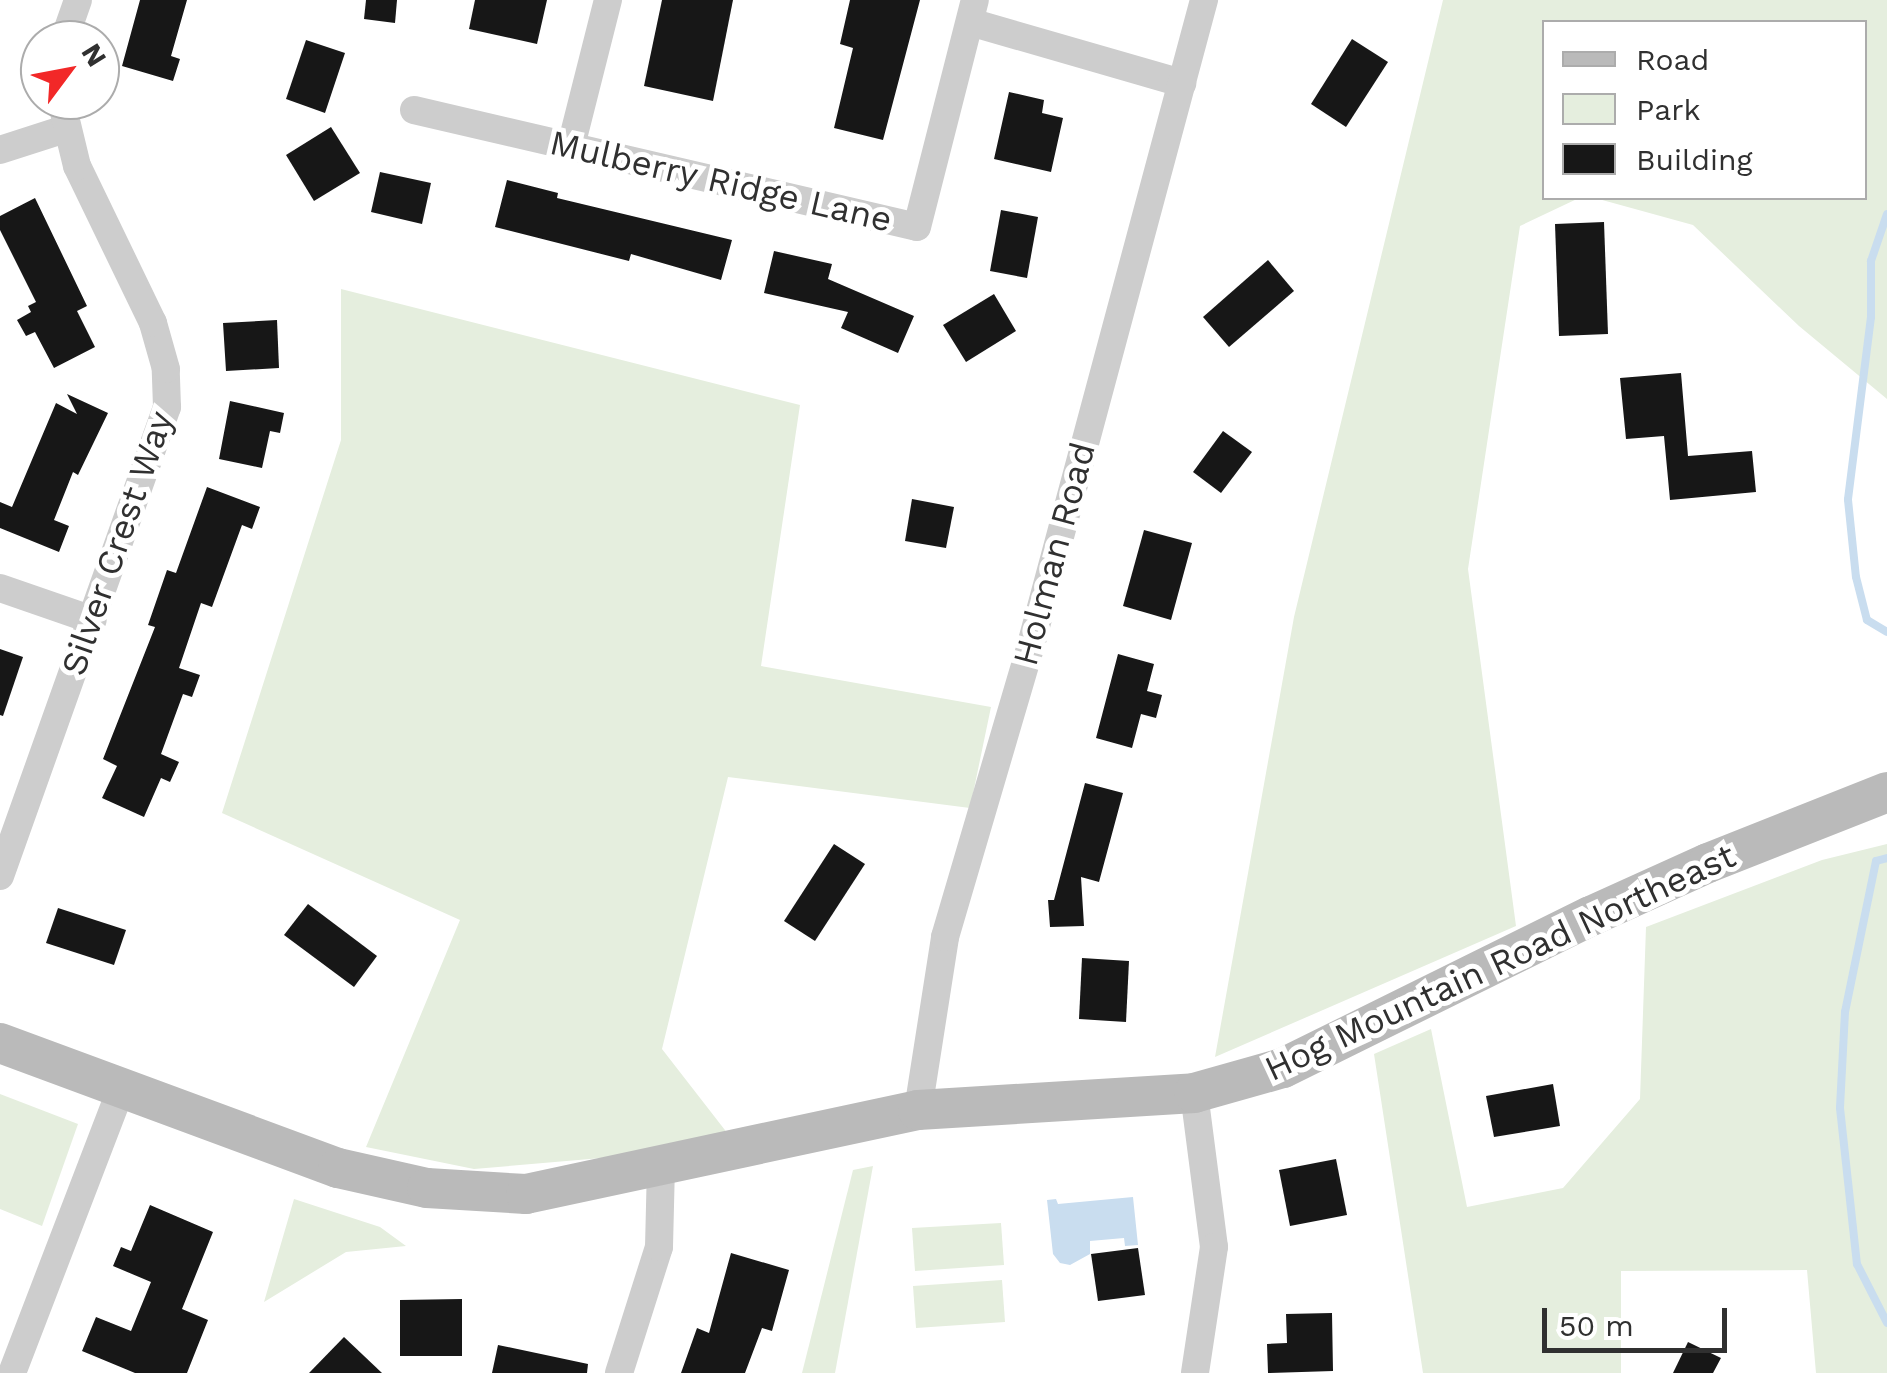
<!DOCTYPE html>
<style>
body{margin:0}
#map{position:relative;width:1887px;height:1373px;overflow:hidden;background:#fff;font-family:"Work Sans",sans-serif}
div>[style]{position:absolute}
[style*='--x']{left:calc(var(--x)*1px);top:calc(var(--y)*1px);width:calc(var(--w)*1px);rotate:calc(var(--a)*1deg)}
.green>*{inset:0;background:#e5eede}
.water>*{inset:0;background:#c9ddef}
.stream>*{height:8px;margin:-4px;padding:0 4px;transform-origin:4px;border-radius:4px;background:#c9ddef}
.building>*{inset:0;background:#171717}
.street>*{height:28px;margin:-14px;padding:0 14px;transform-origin:14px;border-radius:14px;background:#cdcdcd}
.secondary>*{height:40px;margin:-20px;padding:0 20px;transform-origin:20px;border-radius:20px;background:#bababa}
span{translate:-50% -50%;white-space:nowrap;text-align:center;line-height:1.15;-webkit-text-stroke:10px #fff;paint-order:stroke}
.street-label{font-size:35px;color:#303030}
.legend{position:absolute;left:1542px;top:20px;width:325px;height:180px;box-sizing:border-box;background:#fff;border:2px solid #acacac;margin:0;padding:12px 18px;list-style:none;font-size:30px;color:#303030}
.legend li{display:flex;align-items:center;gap:20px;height:50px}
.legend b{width:50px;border:2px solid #acacac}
.north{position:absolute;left:20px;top:20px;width:100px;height:100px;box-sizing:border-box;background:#fff;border:2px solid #acacac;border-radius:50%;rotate:58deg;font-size:28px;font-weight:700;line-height:40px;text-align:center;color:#303030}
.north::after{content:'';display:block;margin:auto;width:35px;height:45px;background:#f22828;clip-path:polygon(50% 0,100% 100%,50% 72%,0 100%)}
.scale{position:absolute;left:1542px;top:1308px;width:185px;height:45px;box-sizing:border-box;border:5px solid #303030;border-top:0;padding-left:12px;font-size:30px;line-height:35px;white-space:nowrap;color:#303030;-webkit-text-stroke:8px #fff;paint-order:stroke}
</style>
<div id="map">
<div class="green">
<i style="clip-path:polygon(1443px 0,1887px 0,1887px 399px,1799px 326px,1693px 225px,1595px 198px,1864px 198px,1864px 22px,1544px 22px,1544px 198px,1579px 198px,1520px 226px,1468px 569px,1516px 926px,1215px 1057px,1294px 617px)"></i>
<i style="clip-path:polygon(341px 289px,800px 405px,761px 666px,991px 707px,970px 808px,728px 777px,662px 1049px,728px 1134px,625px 1156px,474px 1169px,366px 1147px,460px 920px,222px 813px,341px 440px)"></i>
<i style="clip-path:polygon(1887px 844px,1887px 1373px,1816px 1373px,1807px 1270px,1621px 1271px,1621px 1373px,1423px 1373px,1374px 1054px,1431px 1029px,1467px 1207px,1563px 1188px,1640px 1099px,1646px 927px,1822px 860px)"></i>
<i style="clip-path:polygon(0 1094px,78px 1124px,42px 1226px,0 1209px)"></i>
<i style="clip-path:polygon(873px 1166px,835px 1373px,802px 1373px,853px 1170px)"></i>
<i style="clip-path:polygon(294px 1199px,380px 1227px,406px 1246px,346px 1252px,264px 1302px)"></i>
<i style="clip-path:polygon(1001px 1223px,1004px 1265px,915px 1271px,912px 1228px)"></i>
<i style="clip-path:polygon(1002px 1280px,1005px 1322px,916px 1328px,913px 1286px)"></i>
</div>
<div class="water">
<i style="clip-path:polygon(1133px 1197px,1138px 1245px,1125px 1246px,1124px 1238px,1090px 1241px,1090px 1254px,1070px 1265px,1060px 1263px,1053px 1254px,1047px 1200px,1056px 1199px,1058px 1204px)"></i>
</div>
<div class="stream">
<i style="--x:1887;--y:214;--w:50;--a:108.8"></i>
<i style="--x:1871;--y:261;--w:56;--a:90"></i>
<i style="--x:1871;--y:317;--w:184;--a:97.2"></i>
<i style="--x:1848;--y:500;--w:77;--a:84.1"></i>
<i style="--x:1856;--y:577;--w:44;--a:75.7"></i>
<i style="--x:1867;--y:620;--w:23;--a:31"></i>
<i style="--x:1887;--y:858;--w:11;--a:165"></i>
<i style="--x:1876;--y:861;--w:154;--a:101.6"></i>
<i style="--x:1845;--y:1012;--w:96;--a:93"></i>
<i style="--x:1840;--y:1108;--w:157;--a:83.8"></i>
<i style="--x:1857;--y:1264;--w:66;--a:63"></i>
</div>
<div class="building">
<i style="clip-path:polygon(140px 0,187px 0,171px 56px,180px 59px,173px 81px,122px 66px)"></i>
<i style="clip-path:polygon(366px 0,397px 0,395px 23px,364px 19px)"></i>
<i style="clip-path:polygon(475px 0,547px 0,537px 44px,469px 29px)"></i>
<i style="clip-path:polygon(662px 0,733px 0,713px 101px,644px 86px)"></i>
<i style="clip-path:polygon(850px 0,920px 0,883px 140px,834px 128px,853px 48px,840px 44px)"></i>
<i style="clip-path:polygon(1352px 39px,1388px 62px,1346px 127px,1311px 104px)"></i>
<i style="clip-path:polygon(306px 40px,345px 53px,325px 113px,286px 99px)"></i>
<i style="clip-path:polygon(1009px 92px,1044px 100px,1042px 113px,1063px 118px,1051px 172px,994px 159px)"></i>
<i style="clip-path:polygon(331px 127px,360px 173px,314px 201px,286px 155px)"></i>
<i style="clip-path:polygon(380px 172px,431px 183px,422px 224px,371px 212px)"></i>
<i style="clip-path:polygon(507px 180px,558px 193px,557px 198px,732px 240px,721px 280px,631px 254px,629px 261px,495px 227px)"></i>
<i style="clip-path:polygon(35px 198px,87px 306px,77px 311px,95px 347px,54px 368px,35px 332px,26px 336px,17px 320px,31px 312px,28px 306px,36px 302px,0 230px,0 216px)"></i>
<i style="clip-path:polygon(1001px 210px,1038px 217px,1027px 278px,990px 271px)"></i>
<i style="clip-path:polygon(1604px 222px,1608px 334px,1559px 336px,1555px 224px)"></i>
<i style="clip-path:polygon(774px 251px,832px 264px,828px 279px,914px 316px,898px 353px,841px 328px,848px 312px,764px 293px)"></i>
<i style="clip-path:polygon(1268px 260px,1294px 291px,1229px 347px,1203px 317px)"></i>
<i style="clip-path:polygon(994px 294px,1016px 331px,966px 362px,943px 325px)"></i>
<i style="clip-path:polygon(277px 320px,279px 368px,226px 371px,223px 323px)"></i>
<i style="clip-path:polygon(1681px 373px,1688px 456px,1752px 451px,1756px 492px,1670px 500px,1664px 436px,1626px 439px,1620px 378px)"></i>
<i style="clip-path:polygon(67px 394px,108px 413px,78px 475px,73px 472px,54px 520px,69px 526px,59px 552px,0 528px,0 502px,12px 507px,56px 403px,77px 414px)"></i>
<i style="clip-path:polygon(230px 401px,284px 413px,280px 433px,270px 431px,262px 468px,219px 459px)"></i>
<i style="clip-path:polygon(1223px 431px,1252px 452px,1221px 493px,1193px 472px)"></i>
<i style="clip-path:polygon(207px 487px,260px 507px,252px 529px,242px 525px,212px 607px,201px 603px,179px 668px,200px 675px,192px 697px,183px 694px,161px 754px,179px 762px,170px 782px,161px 778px,144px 817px,102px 798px,117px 766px,103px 759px,155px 627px,148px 625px,167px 570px,176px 573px)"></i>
<i style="clip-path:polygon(912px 499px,954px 507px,946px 548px,905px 541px)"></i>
<i style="clip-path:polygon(1144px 530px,1192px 543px,1171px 620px,1123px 606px)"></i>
<i style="clip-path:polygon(0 649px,23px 657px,3px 716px,0 715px)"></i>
<i style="clip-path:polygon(1118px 654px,1154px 664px,1147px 691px,1162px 695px,1156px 718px,1141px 714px,1132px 748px,1096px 738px)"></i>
<i style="clip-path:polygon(1085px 783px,1123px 793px,1099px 882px,1081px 877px,1084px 926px,1050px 927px,1048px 900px,1054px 900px)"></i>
<i style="clip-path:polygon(834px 844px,865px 864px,815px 941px,784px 921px)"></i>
<i style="clip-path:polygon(308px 904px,377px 956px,354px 987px,284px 935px)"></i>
<i style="clip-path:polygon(58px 908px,126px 930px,114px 965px,46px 943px)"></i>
<i style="clip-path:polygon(1082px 958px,1129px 961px,1126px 1022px,1079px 1019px)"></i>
<i style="clip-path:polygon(1553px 1084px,1560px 1126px,1494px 1137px,1486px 1096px)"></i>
<i style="clip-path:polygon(1336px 1159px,1347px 1215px,1290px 1226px,1279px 1170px)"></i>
<i style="clip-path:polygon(150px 1205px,213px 1232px,182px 1309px,208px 1320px,187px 1373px,135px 1373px,82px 1351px,96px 1317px,131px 1331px,151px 1282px,113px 1266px,121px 1247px,131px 1251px)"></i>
<i style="clip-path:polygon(1138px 1248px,1145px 1295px,1098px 1301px,1091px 1254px)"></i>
<i style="clip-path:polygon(731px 1253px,789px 1270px,772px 1331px,762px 1328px,745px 1373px,681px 1373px,697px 1328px,709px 1333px)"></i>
<i style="clip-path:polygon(462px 1299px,462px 1356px,400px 1356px,400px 1300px)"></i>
<i style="clip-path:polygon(1332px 1313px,1333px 1371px,1268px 1373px,1267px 1344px,1287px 1343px,1286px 1314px)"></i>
<i style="clip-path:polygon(344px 1337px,382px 1373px,309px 1373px)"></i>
<i style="clip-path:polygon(1688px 1342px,1721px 1358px,1713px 1373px,1673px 1373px)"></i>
<i style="clip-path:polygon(498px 1345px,588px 1364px,587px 1373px,492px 1373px)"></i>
</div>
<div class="street">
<i style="--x:970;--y:22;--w:221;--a:16.1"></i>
<i style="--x:64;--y:40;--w:42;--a:-70.7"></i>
<i style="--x:414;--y:110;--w:516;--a:13.09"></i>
<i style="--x:917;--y:227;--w:234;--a:-75.7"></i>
<i style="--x:571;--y:146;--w:151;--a:-75.8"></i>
<i style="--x:0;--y:150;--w:68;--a:-17.9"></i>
<i style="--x:0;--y:588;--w:98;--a:19"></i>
<i style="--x:0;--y:876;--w:498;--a:-70.4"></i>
<i style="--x:167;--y:407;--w:38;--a:-92"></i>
<i style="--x:166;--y:369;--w:48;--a:-105.8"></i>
<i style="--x:153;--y:323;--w:174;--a:-115.8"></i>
<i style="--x:77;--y:166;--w:68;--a:-103.6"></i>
<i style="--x:1194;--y:1093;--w:155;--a:82.6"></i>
<i style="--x:1214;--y:1247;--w:127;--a:98.6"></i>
<i style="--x:918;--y:1110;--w:175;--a:-81.1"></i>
<i style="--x:945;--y:937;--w:309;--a:-73.6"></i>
<i style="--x:1032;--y:641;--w:664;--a:-74.98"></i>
<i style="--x:12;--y:1373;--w:304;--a:-69"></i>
<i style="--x:619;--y:1373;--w:132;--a:-72.4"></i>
<i style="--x:659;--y:1247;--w:80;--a:-88.6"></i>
</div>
<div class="secondary">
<i style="--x:0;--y:1043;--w:360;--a:20.3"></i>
<i style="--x:338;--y:1168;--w:91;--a:12.7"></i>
<i style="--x:427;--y:1188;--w:99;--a:3.5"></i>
<i style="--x:526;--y:1194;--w:401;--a:-12.1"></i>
<i style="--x:918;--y:1110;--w:277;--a:-3.5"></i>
<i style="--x:1194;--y:1093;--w:92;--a:-15.7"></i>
<i style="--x:1283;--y:1068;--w:343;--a:-26.3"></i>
<i style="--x:1591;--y:916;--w:128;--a:-24.4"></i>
<i style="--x:1708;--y:863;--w:193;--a:-21.6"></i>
</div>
<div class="street-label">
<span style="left:721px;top:181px;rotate:13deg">Mulberry Ridge Lane</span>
<span style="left:117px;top:543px;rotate:-71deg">Silver Crest Way</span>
<span style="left:1054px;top:554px;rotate:-75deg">Holman Road</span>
<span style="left:1500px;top:962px;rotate:-25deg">Hog Mountain Road Northeast</span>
</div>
<ul class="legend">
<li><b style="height:12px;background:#bababa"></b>Road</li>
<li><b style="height:28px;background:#e5eede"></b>Park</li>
<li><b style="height:28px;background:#171717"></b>Building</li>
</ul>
<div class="north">N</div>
<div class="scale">50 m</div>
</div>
